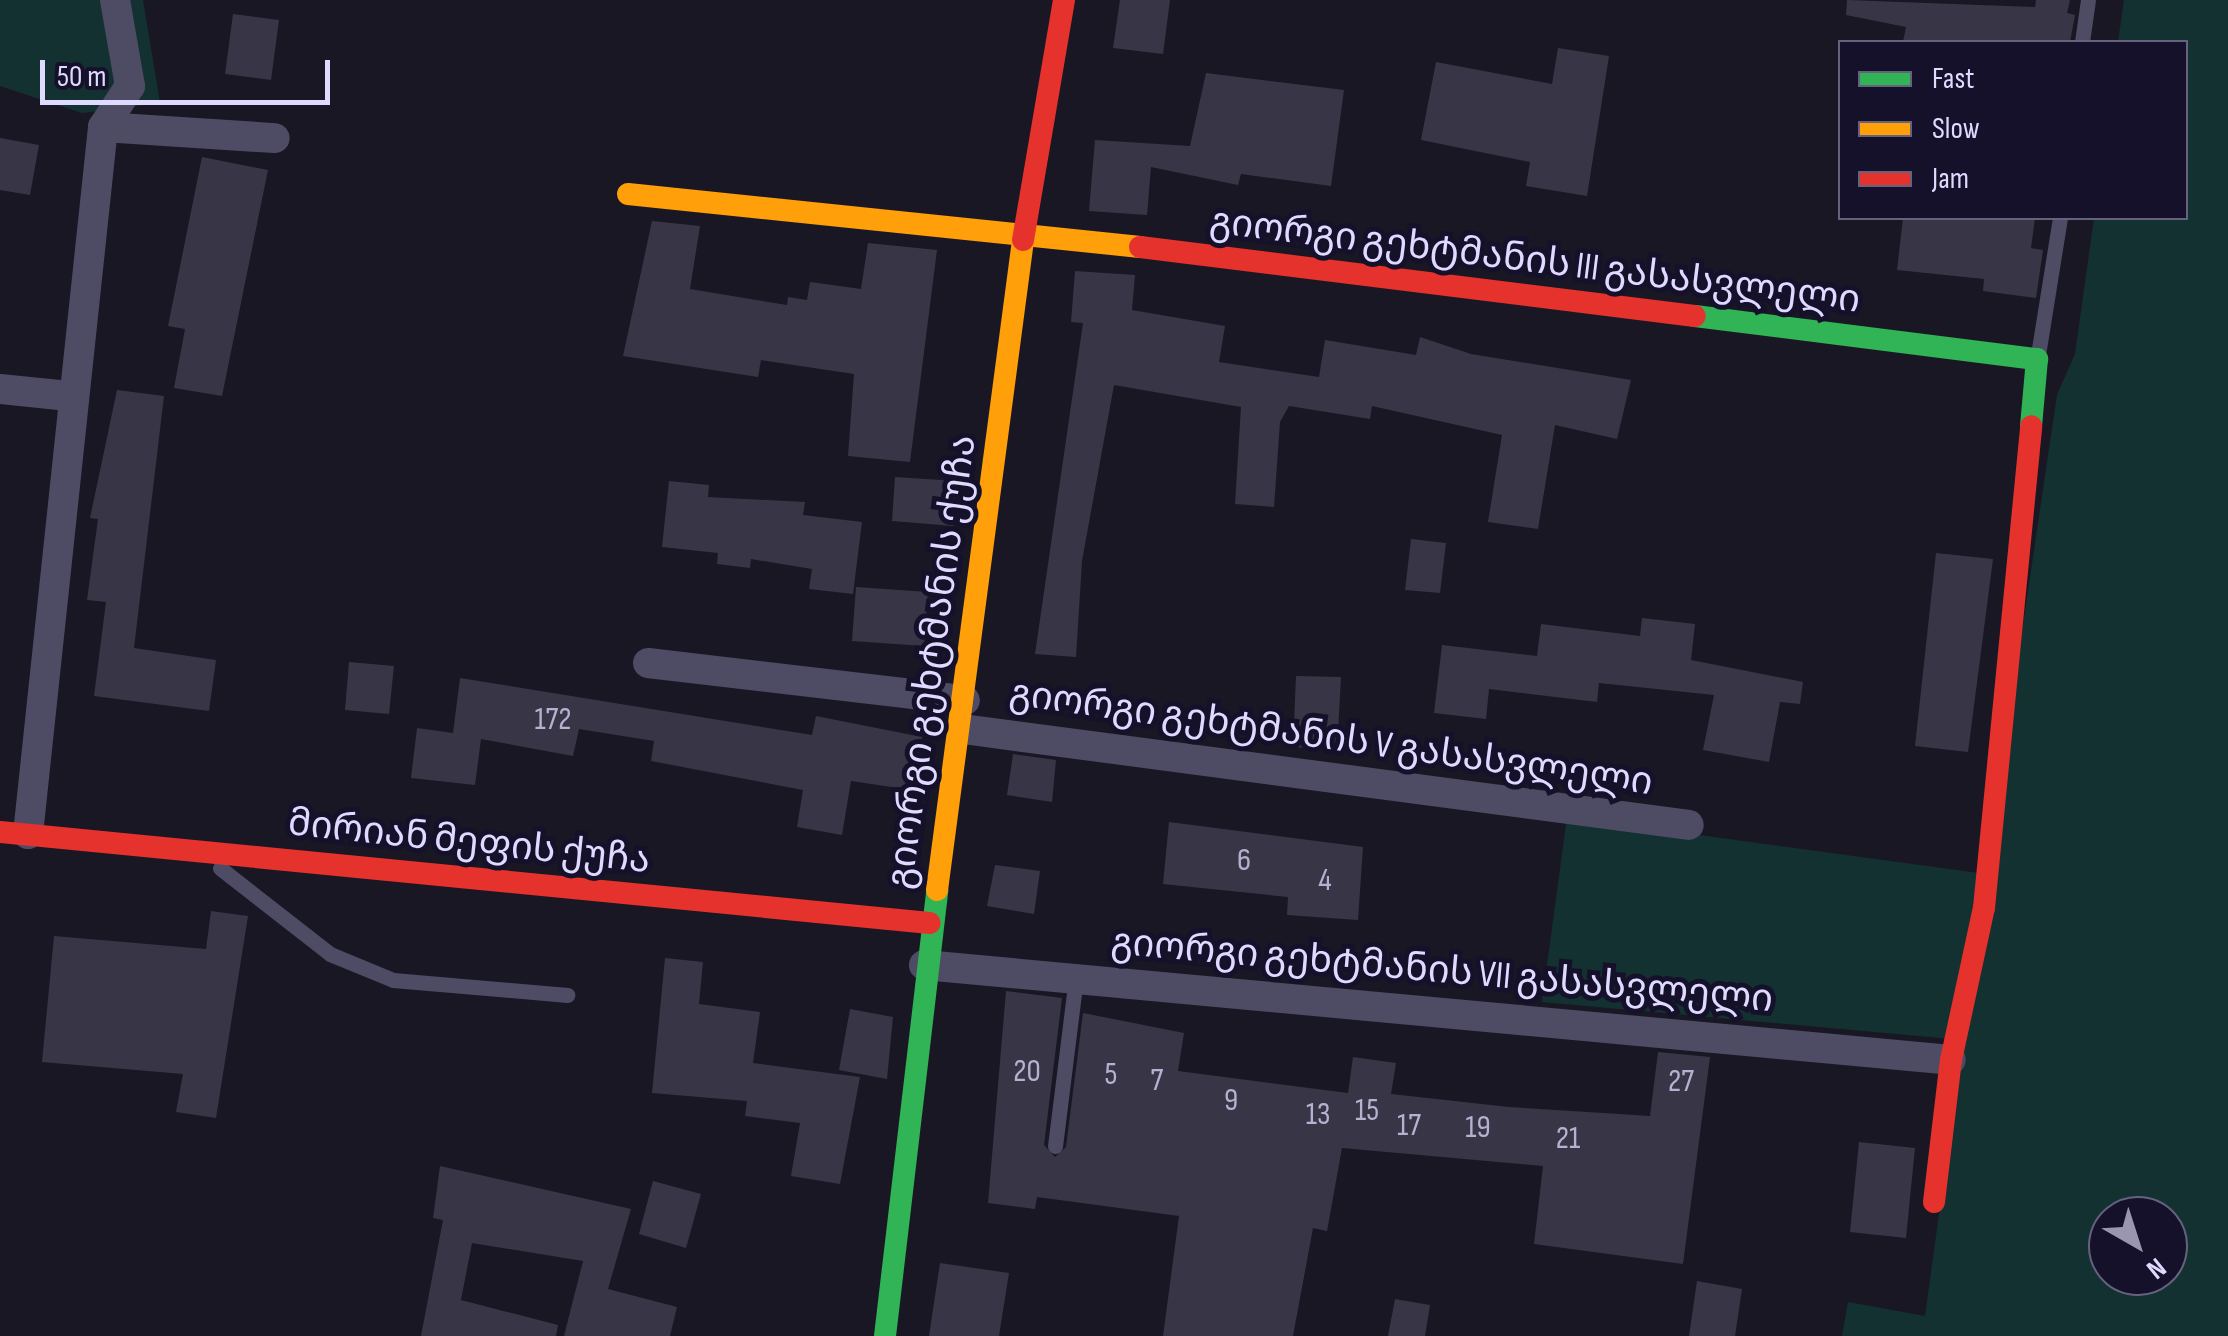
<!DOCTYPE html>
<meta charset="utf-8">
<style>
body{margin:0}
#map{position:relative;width:2228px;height:1336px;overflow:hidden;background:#1a1724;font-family:"Sofia Sans Condensed","Noto Sans Georgian",sans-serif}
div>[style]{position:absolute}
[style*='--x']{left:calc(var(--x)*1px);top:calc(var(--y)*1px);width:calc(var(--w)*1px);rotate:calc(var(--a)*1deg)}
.green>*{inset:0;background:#143132}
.building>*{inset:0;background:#383546}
.lane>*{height:15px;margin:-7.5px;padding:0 7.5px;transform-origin:7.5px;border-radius:7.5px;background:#4e4c65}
.street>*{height:30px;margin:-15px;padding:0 15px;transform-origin:15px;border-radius:15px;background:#4e4c65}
.fast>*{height:22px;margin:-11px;padding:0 11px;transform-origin:11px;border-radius:11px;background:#30b455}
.slow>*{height:22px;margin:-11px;padding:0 11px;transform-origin:11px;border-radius:11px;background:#ff9f0a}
.jam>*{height:22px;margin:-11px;padding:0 11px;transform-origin:11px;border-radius:11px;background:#e5322d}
span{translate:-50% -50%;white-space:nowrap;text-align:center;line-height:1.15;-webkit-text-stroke:10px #16112a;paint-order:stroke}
.number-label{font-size:32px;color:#b5b1d1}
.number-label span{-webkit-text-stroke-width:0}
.street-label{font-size:38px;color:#dfdaff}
.legend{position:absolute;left:1838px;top:40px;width:350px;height:180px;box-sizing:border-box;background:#16112a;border:2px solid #66617f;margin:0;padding:12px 18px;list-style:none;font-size:30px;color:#dfdaff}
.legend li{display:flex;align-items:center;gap:20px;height:50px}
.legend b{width:50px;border:2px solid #66617f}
.north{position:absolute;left:2088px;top:1196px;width:100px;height:100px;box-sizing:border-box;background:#16112a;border:2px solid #66617f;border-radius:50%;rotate:141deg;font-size:28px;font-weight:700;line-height:40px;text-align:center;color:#dfdaff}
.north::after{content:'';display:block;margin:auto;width:35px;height:45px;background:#9a96b2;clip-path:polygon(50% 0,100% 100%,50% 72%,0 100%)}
.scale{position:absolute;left:40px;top:60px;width:290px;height:45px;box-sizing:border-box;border:5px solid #dfdaff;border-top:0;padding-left:12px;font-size:30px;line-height:35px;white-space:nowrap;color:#dfdaff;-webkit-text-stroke:8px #16112a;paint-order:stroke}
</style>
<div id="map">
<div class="green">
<i style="clip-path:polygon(0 0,143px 0,160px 103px,82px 113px,0 86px)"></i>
<i style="clip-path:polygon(evenodd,2124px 0,2228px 0,2228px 1336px,1842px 1336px,1848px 1302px,1925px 1316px,1963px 1040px,1542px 1002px,1567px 817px,1986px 874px,2057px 395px,2075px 354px,2094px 218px,2186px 218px,2186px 42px,2118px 42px,2124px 0,2108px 1216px,2168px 1216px,2168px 1276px,2108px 1276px,2108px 1216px)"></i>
</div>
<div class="building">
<i style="clip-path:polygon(1120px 0,1170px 0,1163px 54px,1113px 48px)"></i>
<i style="clip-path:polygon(1847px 0,2035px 7px,2036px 0,2070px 0,2067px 13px,2075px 15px,2070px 42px,1903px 42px,1906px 27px,1846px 15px)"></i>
<i style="clip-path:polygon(233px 14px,279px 20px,271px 80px,225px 74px)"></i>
<i style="clip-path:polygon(1558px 48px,1609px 56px,1587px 196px,1526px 186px,1530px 162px,1421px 140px,1436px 62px,1552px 84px)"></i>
<i style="clip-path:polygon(1206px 73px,1344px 90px,1331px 186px,1241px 174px,1238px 185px,1151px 167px,1147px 215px,1089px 211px,1095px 140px,1190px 146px)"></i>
<i style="clip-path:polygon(0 138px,39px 145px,30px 195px,0 190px)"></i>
<i style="clip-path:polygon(202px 157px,268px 170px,222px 396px,174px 388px,185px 329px,168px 326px)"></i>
<i style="clip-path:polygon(1903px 218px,2035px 218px,2031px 248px,2043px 250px,2036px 298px,1983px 291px,1984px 279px,1897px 270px)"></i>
<i style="clip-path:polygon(652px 221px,700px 226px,690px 289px,787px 305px,788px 297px,807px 300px,810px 282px,861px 289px,868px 243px,937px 250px,910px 462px,848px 456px,854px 374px,761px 360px,758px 377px,623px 356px)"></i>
<i style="clip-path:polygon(1075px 271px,1135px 275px,1132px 310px,1225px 326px,1219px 362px,1319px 377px,1325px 340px,1416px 355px,1420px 337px,1471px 354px,1631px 380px,1617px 439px,1555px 425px,1538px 529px,1488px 522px,1502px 435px,1372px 406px,1370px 419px,1289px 406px,1280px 422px,1274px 507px,1235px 504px,1241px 407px,1114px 385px,1082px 561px,1076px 657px,1035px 654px,1083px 323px,1071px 322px)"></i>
<i style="clip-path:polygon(117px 390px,164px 396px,134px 648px,216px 660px,209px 711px,94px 696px,106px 602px,87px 600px,98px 519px,90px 518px)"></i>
<i style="clip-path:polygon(895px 477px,957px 481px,953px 526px,892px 521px)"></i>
<i style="clip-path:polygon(669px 481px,709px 485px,708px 497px,805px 502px,803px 515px,862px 522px,853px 594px,809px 589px,812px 569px,751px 559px,750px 568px,717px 564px,718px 553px,662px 547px)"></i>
<i style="clip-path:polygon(1411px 539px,1446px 543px,1440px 593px,1405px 590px)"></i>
<i style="clip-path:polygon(1936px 553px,1993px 559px,1968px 752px,1915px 746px)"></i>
<i style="clip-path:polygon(856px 587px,928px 592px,924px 646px,852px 641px)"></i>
<i style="clip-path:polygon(1642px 618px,1695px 624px,1691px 660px,1803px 682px,1800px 704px,1780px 702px,1769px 762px,1703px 750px,1714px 695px,1599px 683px,1597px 702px,1489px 689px,1486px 719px,1434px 713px,1442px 645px,1537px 656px,1541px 624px,1640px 636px)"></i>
<i style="clip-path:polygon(349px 662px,394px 666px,389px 714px,345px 710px)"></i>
<i style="clip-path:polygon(1296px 676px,1341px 677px,1337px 750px,1293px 747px)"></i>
<i style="clip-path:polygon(460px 678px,812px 735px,816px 716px,922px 737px,912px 790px,851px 781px,842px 835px,797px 827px,803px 790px,651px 761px,654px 741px,579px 729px,573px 756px,481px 739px,475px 785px,411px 778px,417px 728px,453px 733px)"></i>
<i style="clip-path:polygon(1013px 754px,1056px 760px,1052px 802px,1007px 795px)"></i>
<i style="clip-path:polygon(1169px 822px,1363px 847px,1358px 920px,1287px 915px,1288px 897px,1163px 884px)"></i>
<i style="clip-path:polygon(995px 865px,1040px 871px,1034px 914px,987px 906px)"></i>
<i style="clip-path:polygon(211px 911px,248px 916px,216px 1118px,176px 1112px,183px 1074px,42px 1062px,54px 936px,206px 949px)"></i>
<i style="clip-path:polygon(665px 958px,703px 962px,699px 1004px,760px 1012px,753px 1063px,860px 1077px,840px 1184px,791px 1176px,800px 1123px,745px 1116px,747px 1101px,652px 1093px)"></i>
<i style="clip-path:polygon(1006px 991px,1062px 998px,1044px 1145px,1055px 1157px,1066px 1147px,1083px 1013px,1184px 1033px,1178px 1071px,1348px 1093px,1353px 1057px,1396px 1063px,1391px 1094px,1509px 1107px,1650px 1116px,1658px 1052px,1710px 1057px,1683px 1264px,1534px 1244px,1543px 1166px,1342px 1148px,1327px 1231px,1313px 1228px,1293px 1336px,1163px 1336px,1179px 1216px,1037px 1197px,1035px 1209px,988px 1203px)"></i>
<i style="clip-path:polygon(850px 1009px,893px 1017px,887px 1079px,839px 1070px)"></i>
<i style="clip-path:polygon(1859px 1142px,1915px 1148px,1906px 1238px,1850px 1232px)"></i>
<i style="clip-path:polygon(440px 1166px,631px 1209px,608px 1289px,677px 1307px,670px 1336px,564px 1336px,583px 1261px,472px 1243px,461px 1300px,558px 1325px,556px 1336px,421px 1336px,443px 1220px,433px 1218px)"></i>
<i style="clip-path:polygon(653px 1181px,701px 1194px,686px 1248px,639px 1234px)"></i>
<i style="clip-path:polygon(940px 1263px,1009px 1273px,999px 1336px,929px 1336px)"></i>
<i style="clip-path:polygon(1697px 1281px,1742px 1289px,1735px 1336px,1689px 1336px)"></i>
<i style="clip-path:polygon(1395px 1299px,1430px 1305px,1425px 1336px,1388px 1336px)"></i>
</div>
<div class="lane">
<i style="--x:2082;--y:42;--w:42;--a:-81.9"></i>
<i style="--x:2038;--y:355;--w:139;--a:-80.9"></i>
<i style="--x:220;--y:868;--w:140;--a:38"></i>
<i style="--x:330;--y:954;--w:68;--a:22.4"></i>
<i style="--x:393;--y:980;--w:175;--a:4.9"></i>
<i style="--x:1055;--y:1146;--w:169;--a:-82.9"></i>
</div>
<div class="street">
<i style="--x:103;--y:127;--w:172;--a:3.7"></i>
<i style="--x:0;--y:389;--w:69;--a:5.8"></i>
<i style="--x:648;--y:663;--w:319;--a:6.7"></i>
<i style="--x:963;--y:729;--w:732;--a:7.53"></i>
<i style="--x:28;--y:834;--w:711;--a:-83.94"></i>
<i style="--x:103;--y:127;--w:49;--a:-56.6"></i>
<i style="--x:130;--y:86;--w:87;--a:-99.9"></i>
<i style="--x:924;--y:965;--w:1031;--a:5.28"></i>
</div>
<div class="fast">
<i style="--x:1695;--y:316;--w:345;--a:7.2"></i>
<i style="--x:2037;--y:359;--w:67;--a:95.1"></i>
<i style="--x:885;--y:1336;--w:449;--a:-83.3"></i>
</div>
<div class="slow">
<i style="--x:628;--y:194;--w:515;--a:5.91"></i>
<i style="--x:937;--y:890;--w:656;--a:-82.46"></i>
</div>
<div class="jam">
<i style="--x:1023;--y:240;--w:243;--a:-80.3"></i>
<i style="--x:1140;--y:247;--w:559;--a:7.09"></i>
<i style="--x:0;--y:832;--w:934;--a:5.59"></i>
<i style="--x:1934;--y:1202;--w:143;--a:-83.2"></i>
<i style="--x:1951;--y:1060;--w:156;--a:-77.8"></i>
<i style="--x:1984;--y:908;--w:484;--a:-84.4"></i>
</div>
<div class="number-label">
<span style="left:553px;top:720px">172</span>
<span style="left:1244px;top:861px">6</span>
<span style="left:1325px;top:881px">4</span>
<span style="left:1027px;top:1072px">20</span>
<span style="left:1111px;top:1075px">5</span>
<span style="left:1157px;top:1081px">7</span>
<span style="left:1681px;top:1082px">27</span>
<span style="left:1231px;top:1101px">9</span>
<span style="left:1367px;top:1111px">15</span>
<span style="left:1318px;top:1115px">13</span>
<span style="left:1409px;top:1126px">17</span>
<span style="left:1478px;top:1128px">19</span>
<span style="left:1568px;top:1139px">21</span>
</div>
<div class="street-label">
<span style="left:1535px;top:261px;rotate:7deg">გიორგი გეხტმანის III გასასვლელი</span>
<span style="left:932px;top:662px;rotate:-82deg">გიორგი გეხტმანის ქუჩა</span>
<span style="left:1331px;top:738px;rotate:8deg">გიორგი გეხტმანის V გასასვლელი</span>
<span style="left:469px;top:842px;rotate:6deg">მირიან მეფის ქუჩა</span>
<span style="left:1442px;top:971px;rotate:5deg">გიორგი გეხტმანის VII გასასვლელი</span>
</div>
<ul class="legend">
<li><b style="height:12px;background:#30b455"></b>Fast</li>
<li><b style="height:12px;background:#ff9f0a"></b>Slow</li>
<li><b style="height:12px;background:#e5322d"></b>Jam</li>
</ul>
<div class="north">N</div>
<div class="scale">50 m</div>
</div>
